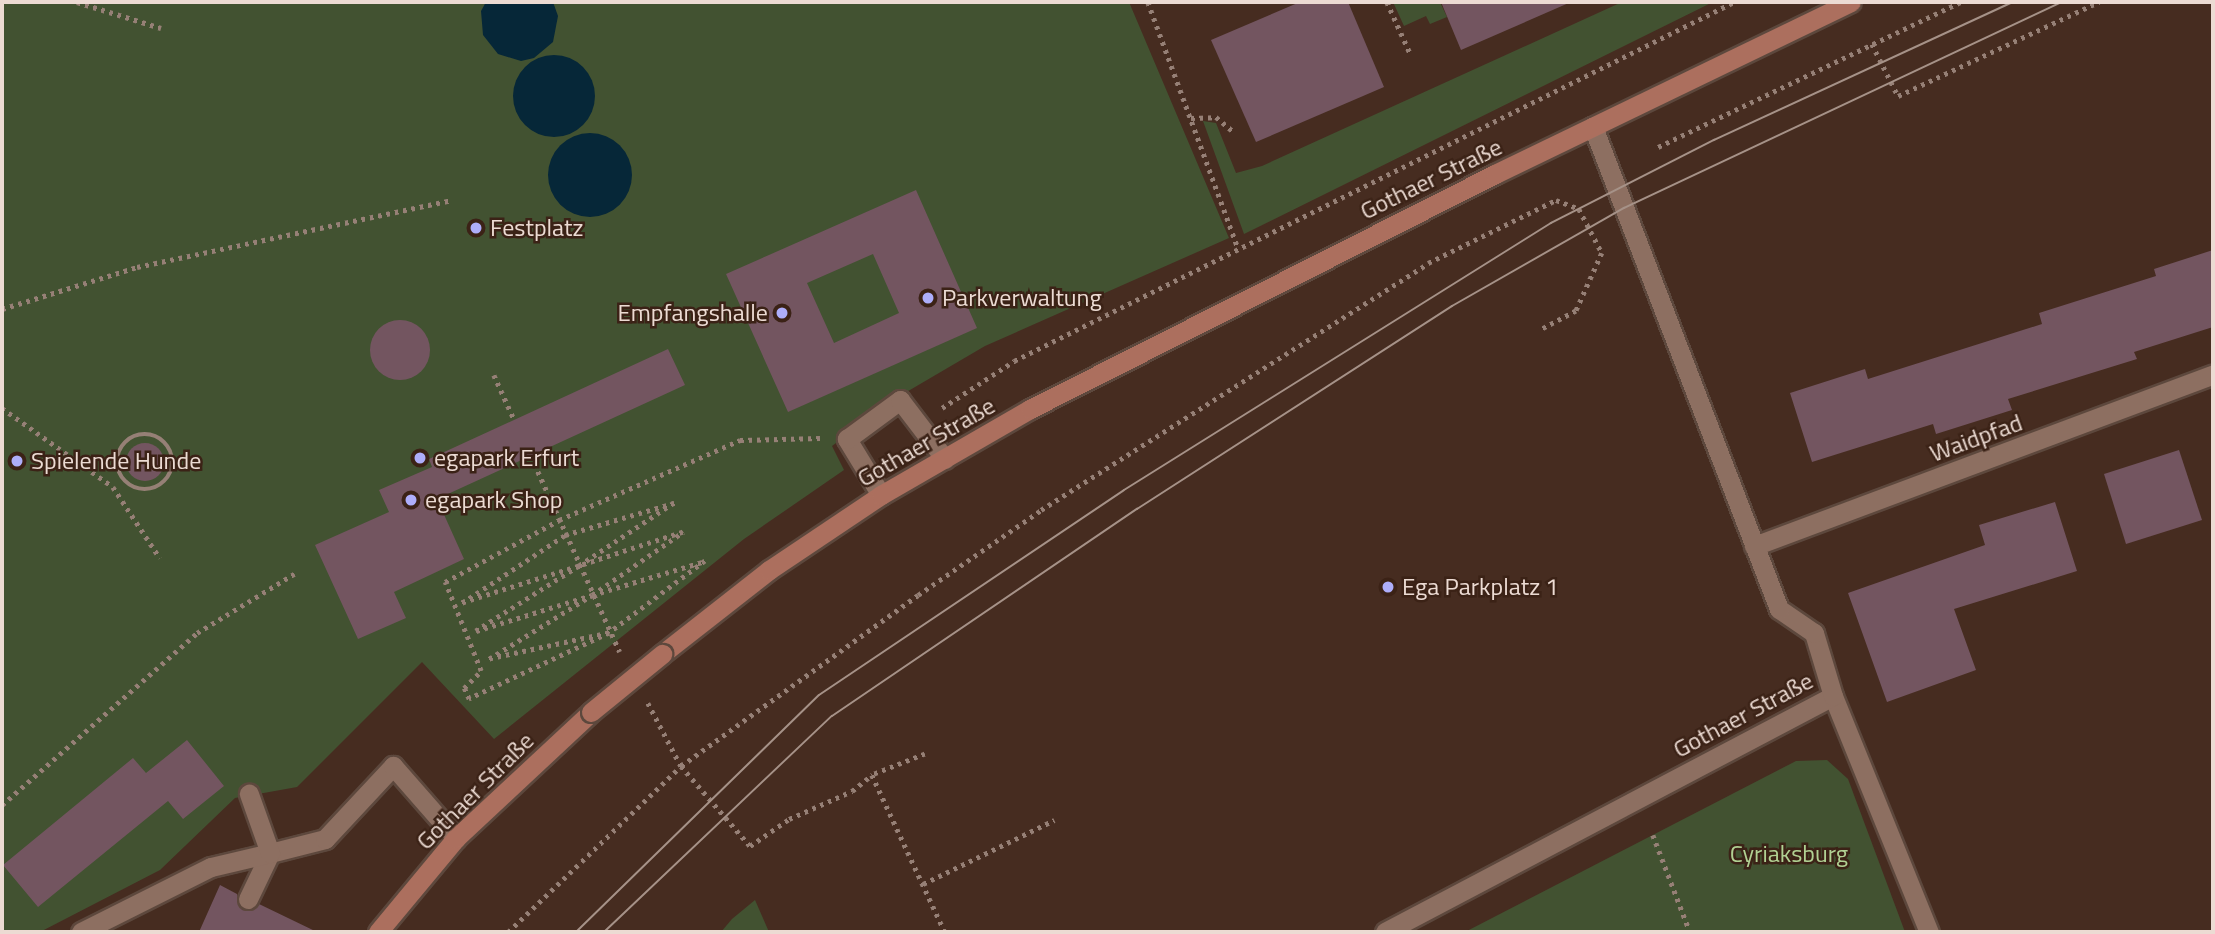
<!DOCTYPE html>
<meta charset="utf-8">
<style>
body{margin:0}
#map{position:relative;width:2215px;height:934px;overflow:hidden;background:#462c20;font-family:"Titillium Web",sans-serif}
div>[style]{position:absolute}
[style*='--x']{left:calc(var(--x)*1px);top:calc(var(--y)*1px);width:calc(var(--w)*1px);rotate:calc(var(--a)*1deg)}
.green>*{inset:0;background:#425231}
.water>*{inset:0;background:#062738}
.round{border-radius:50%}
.building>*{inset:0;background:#735560}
.path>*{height:4.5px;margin-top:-2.25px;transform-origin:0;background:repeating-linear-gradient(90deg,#968076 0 3.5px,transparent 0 8.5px)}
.path>.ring{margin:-2.25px;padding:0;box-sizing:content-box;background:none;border:4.5px solid #968076;border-radius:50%}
.roads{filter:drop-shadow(2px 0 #5d483d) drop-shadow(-2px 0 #5d483d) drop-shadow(0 2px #5d483d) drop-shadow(0 -2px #5d483d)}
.service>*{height:19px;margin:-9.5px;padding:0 9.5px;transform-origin:9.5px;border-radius:9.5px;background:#8d6f61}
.minor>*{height:19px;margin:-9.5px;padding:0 9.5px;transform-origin:9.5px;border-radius:9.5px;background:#8d6f61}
.secondary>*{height:19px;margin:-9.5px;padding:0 9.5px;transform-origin:9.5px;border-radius:9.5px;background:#ac6f5e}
.tram>*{height:2px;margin:-1px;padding:0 1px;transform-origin:1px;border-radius:1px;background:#a69288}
.bridges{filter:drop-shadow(2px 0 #5d483d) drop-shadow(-2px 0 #5d483d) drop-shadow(0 2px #5d483d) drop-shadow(0 -2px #5d483d)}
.secondary-bridge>*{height:19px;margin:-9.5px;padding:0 9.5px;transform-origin:9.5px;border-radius:9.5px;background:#ac6f5e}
.dots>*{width:19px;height:19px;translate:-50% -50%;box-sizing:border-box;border:4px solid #3b2216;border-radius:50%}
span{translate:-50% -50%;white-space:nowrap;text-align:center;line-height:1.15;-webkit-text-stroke:5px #3b2216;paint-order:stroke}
.street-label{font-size:24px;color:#ecdbd3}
.poi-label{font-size:24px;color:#ecdbd3}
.left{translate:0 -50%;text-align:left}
.right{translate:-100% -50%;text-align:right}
.park-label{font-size:24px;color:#b1d193}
.frame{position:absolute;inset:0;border:4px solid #ecdbd3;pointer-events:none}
</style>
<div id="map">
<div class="green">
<i style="clip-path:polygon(2px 2px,1129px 2px,1229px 238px,985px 346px,898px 397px,832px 446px,844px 470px,744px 539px,494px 739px,422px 662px,297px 787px,235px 798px,160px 870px,40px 932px,2px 932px)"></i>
<i style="clip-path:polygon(1393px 2px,1440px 2px,1447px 17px,1430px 24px,1426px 16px,1404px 26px)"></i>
<i style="clip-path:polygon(1622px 2px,1713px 2px,1244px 234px,1203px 121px,1216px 123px,1236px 173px,1262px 166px)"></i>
<i style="clip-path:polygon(1827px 760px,1848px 779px,1905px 932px,1465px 932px,1796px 761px)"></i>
<i style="clip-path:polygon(755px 900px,769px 932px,721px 932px,732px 919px)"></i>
</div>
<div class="water">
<i style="clip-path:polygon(486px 2px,553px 2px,558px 16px,553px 42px,534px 58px,521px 61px,498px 54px,483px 35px,481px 11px)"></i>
<i class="round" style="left:513px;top:55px;width:82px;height:82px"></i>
<i class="round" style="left:548px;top:133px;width:84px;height:84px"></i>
</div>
<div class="building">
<i style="clip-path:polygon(1300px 2px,1348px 2px,1384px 87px,1256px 142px,1211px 40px)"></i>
<i style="clip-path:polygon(1441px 2px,1571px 2px,1461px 50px)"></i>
<i style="clip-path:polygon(evenodd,916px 190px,977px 328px,788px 412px,726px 274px,916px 190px,873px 254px,899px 313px,834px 343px,807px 283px,873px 254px)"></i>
<i style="clip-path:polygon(2213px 250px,2213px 327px,2134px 352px,2137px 359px,2008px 399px,2012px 410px,1936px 434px,1933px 424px,1812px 462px,1790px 393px,1865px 369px,1868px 379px,2042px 324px,2039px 313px,2156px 276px,2154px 269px)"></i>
<i class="round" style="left:370px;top:320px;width:60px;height:60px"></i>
<i style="clip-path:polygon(668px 349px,685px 385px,437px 499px,464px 559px,394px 592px,406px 618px,358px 639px,315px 545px,389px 512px,379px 490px,432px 467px,429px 459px)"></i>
<i class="round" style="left:126px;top:443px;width:38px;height:38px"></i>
<i style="clip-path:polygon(2179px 450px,2202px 520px,2126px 544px,2104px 474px)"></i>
<i style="clip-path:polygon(2055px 502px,2077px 571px,1954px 609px,1976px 670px,1887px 702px,1848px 593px,1985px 545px,1979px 525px)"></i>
<i style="clip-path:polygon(187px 740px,224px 786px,183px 819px,168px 801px,38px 907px,3px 865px,133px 758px,146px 773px)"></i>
<i style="clip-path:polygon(220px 885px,237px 894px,242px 910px,250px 911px,259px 904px,317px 932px,199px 932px)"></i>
</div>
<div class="path">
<i style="--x:77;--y:2;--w:88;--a:17.2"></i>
<i style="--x:1148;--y:2;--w:262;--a:69.9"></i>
<i style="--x:1387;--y:2;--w:56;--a:65.7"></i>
<i style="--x:1872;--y:44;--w:58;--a:63.4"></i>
<i style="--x:1898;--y:96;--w:222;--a:-25.1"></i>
<i style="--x:1191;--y:118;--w:25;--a:-2"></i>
<i style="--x:1216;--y:117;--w:23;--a:40"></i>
<i style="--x:1658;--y:147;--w:336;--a:-25.6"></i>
<i style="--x:2;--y:309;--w:141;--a:-17.3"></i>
<i style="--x:137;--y:267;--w:321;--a:-12"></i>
<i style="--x:494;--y:375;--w:48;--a:65.6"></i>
<i style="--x:2;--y:408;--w:136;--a:35.4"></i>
<i style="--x:113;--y:487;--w:85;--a:56.5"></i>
<i style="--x:942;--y:408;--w:86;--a:-33.1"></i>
<i style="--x:1014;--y:361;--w:805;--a:-26.5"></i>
<i class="ring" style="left:117px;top:434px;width:51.5px;height:51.5px"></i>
<i style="--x:531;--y:456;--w:215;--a:65.6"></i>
<i style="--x:609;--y:633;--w:123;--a:167.8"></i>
<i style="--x:489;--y:659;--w:121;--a:-31.9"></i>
<i style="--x:592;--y:595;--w:111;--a:-34.7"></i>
<i style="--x:683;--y:532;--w:109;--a:161.9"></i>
<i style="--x:579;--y:566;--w:123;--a:162.5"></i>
<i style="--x:462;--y:603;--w:123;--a:-33.4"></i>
<i style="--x:565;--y:535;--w:114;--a:-16.4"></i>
<i style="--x:674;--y:503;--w:114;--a:146.4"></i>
<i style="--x:579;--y:566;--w:122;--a:147.7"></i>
<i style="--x:476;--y:631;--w:121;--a:-17.2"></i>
<i style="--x:592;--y:595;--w:118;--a:-16.7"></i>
<i style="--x:705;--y:561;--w:120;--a:143.1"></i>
<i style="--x:609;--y:633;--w:155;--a:154.8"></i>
<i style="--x:469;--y:699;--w:12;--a:-114"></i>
<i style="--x:464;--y:688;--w:24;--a:-45"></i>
<i style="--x:481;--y:671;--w:96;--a:-112"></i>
<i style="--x:445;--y:582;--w:130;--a:-28.5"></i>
<i style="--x:559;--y:520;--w:198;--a:-23.8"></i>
<i style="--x:740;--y:440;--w:80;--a:-1.4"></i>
<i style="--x:648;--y:703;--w:71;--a:62.4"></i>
<i style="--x:681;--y:766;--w:106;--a:49.2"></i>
<i style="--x:750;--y:846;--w:47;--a:-34.7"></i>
<i style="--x:789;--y:819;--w:69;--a:-24"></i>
<i style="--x:852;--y:791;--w:26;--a:-39"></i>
<i style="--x:925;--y:754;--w:57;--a:158.4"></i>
<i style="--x:872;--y:775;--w:173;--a:65.1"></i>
<i style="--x:2;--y:805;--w:260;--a:-41.4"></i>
<i style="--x:197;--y:633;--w:114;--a:-31.3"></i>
<i style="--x:1653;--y:835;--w:104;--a:69.1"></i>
<i style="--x:923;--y:884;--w:146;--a:-26"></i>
<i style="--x:508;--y:932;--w:240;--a:-43.8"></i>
<i style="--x:681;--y:766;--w:292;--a:-35.8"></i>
<i style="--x:918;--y:595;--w:150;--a:-34.6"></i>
<i style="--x:1041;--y:510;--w:459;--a:-32.5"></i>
<i style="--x:1428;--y:263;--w:143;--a:-26.2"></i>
<i style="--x:1556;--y:200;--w:25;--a:21"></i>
<i style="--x:1579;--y:209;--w:50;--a:62.4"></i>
<i style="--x:1602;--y:253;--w:64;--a:114.1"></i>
<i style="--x:1576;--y:311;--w:38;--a:152"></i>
</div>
<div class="roads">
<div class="service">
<i style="--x:881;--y:495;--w:66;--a:-121.3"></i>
<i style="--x:847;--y:439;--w:66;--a:-36.3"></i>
<i style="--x:900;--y:400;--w:74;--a:52.7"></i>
<i style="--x:248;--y:899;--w:51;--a:-64.4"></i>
<i style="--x:270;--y:853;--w:57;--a:-14.3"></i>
<i style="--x:325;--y:839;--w:100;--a:-47"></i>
<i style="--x:393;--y:766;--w:96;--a:48.8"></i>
<i style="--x:81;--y:932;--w:145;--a:-26.6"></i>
<i style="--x:211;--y:867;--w:61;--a:-13.3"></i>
<i style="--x:270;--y:853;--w:63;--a:-109.6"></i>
</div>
<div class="minor">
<i style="--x:1754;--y:546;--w:490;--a:-20.5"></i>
<i style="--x:1833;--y:696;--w:255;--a:67.9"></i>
<i style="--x:1385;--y:932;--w:506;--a:-27.78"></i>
<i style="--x:1833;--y:696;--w:66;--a:-106.8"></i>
<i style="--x:1814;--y:633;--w:42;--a:-145.6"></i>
<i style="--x:1779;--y:609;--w:517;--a:-111.1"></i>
</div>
<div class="secondary">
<i style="--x:662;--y:654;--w:136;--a:-38.1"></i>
<i style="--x:769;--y:570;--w:135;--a:-33.8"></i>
<i style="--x:881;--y:495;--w:172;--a:-30"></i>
<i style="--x:1030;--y:409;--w:521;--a:-26.81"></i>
<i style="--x:1495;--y:174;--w:395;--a:-25.8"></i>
<i style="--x:378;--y:932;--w:122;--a:-50.3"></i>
<i style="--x:456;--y:838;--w:185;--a:-43"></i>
</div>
</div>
<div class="tram">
<i style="--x:576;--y:932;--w:339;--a:-44.3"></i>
<i style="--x:819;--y:695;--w:367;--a:-33.9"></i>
<i style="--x:1124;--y:490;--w:504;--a:-32.02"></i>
<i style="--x:1551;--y:223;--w:183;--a:-27"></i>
<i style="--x:1714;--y:140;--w:328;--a:-24.8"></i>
<i style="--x:604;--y:932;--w:314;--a:-43.5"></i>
<i style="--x:832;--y:716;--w:369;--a:-34.2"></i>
<i style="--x:1137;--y:509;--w:375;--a:-32.8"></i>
<i style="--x:1452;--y:306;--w:198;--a:-29.7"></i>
<i style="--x:1624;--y:208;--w:483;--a:-25.2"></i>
</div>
<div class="bridges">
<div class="secondary-bridge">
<i style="--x:591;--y:712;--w:92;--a:-39.2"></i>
</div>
</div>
<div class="dots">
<i style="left:476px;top:228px;background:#aeaefa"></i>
<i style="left:928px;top:298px;background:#aeaefa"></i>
<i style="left:782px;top:313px;background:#aeaefa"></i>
<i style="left:420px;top:458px;background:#aeaefa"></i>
<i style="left:17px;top:461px;background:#aeaefa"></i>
<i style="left:411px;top:500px;background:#aeaefa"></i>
<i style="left:1388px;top:587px;background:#aeaefa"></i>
</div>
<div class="street-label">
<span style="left:1431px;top:179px;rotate:-26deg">Gothaer Straße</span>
<span style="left:1976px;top:438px;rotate:-20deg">Waidpfad</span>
<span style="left:926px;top:442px;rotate:-30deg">Gothaer Straße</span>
<span style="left:1743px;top:715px;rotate:-28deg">Gothaer Straße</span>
<span style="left:475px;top:791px;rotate:-45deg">Gothaer Straße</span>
</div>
<div class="poi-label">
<span class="left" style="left:490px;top:228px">Festplatz</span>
<span class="left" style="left:942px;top:298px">Parkverwaltung</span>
<span class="right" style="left:768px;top:313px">Empfangshalle</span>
<span class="left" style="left:434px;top:458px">egapark Erfurt</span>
<span class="left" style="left:31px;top:461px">Spielende Hunde</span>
<span class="left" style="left:425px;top:500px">egapark Shop</span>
<span class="left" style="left:1402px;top:587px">Ega Parkplatz 1</span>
</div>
<div class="park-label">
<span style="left:1789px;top:854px">Cyriaksburg</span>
</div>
<div class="frame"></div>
</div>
